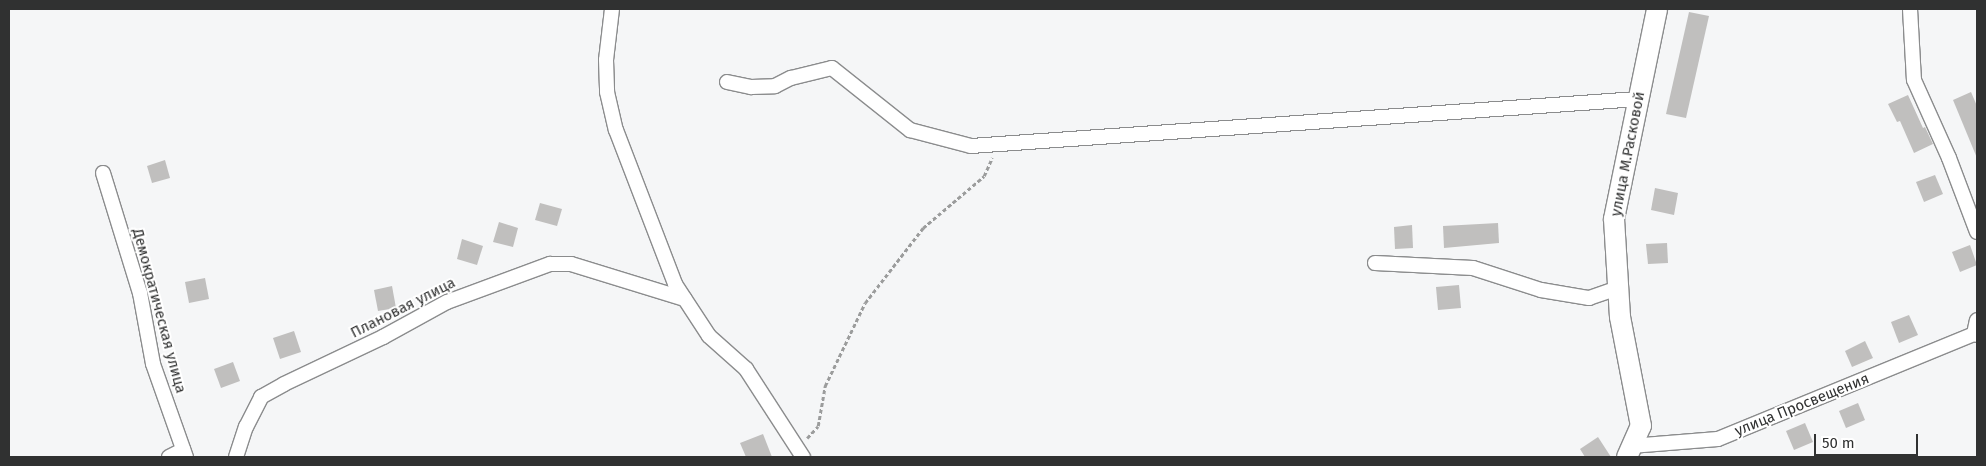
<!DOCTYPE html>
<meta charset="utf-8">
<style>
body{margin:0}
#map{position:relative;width:1986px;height:466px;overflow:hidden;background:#f5f6f7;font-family:"Fira Sans",sans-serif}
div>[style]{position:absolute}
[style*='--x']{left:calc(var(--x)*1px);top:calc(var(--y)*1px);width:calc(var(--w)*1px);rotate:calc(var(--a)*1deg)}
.building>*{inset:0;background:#c0bfbe}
.path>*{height:2.5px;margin-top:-1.25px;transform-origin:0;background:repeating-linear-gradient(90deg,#9b9c9c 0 4px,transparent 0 6.5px)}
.roads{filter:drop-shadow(1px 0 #8b8c8d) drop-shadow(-1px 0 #8b8c8d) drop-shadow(0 1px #8b8c8d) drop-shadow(0 -1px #8b8c8d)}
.street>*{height:14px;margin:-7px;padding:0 7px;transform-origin:7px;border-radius:7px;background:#fff}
.secondary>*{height:20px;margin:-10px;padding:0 10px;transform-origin:10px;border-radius:10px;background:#fff}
span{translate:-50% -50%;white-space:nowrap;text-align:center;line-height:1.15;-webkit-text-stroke:4px #fff;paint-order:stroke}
.street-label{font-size:15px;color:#303131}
.frame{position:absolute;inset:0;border:10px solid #303131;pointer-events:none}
.scale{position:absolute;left:1814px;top:434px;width:104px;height:22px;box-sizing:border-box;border:2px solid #303131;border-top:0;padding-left:6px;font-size:15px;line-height:18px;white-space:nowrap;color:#303131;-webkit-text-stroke:4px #fff;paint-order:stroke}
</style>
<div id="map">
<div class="building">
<i style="clip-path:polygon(1689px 12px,1709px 16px,1686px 118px,1666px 114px)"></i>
<i style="clip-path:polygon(1971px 92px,1977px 106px,1977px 158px,1953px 100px)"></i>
<i style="clip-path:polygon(1908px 95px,1923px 128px,1925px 127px,1933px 144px,1914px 153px,1900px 121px,1897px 122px,1888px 104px)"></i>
<i style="clip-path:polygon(165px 160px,170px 178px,152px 183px,147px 166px)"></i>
<i style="clip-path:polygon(1935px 175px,1943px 194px,1924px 202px,1916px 182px)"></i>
<i style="clip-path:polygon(1655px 188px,1678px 193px,1674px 215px,1651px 210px)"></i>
<i style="clip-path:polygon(540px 203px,562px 209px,557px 226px,535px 220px)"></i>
<i style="clip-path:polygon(499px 222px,518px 228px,513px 247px,493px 242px)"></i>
<i style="clip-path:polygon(1498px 223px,1499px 243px,1444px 248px,1443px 226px)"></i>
<i style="clip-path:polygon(1412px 225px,1413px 248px,1395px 249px,1394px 227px)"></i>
<i style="clip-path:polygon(462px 239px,483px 246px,477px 265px,457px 259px)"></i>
<i style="clip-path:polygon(1667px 243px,1668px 263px,1648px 264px,1646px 244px)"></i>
<i style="clip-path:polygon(1970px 245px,1977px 265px,1960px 272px,1952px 252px)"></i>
<i style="clip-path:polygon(205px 278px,209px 299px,189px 303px,185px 282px)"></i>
<i style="clip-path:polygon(1459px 285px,1461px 308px,1438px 310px,1436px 287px)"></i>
<i style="clip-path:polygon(392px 286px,396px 308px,378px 311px,374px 290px)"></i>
<i style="clip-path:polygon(1909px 315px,1918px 335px,1899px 343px,1891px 322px)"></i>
<i style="clip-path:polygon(294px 331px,301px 352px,280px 359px,273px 338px)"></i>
<i style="clip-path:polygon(1865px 341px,1873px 358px,1852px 367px,1845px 351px)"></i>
<i style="clip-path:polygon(233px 362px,240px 381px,221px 388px,214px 369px)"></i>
<i style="clip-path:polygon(1858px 403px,1865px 420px,1846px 428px,1839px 411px)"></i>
<i style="clip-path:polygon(1805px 423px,1813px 442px,1794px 450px,1786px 431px)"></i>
<i style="clip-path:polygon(763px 434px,772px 457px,746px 457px,740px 443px)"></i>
<i style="clip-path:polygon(1598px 437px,1611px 457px,1585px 457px,1580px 449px)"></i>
</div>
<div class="path">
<i style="--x:807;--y:438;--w:16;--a:-47"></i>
<i style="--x:818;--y:426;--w:41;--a:-80.1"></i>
<i style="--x:825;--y:386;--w:92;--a:-64.3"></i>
<i style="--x:865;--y:303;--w:95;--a:-52.3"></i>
<i style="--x:923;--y:228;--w:80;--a:-40.4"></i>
<i style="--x:984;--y:176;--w:20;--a:-66"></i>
</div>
<div class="roads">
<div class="street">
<i style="--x:612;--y:9;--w:51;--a:96.7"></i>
<i style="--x:606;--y:60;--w:32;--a:88"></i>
<i style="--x:607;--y:92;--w:39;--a:77"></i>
<i style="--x:616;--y:130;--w:165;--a:69"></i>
<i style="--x:675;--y:284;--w:62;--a:56.8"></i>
<i style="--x:709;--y:336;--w:50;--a:41.7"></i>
<i style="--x:746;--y:369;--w:105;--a:57.1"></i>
<i style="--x:1910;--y:9;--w:71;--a:86.8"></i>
<i style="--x:1914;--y:80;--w:85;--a:65.8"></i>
<i style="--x:1949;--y:158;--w:79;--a:69.3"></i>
<i style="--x:727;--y:82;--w:25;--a:12"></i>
<i style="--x:751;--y:87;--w:24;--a:-2"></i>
<i style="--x:775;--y:86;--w:18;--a:-27"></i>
<i style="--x:791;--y:78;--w:42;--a:-13.7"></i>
<i style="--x:832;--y:68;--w:100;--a:38.5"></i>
<i style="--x:910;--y:130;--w:63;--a:14.7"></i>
<i style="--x:971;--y:146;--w:669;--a:-4.03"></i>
<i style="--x:103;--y:173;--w:126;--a:72.9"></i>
<i style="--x:140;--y:293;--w:72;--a:79.6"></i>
<i style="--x:153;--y:364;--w:99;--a:70.5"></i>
<i style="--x:1375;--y:263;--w:98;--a:2.9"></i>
<i style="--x:1473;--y:268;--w:71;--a:17.9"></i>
<i style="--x:1541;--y:290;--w:49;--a:9.5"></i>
<i style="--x:1589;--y:298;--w:31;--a:-19"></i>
<i style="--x:1974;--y:334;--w:14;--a:-78"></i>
<i style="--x:1631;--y:446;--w:87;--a:-4.6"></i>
<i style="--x:1718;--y:439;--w:277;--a:-22.3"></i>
<i style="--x:1974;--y:334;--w:3;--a:18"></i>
<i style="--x:169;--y:457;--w:16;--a:-27"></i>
<i style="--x:236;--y:457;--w:32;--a:-72"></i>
<i style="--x:246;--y:427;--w:34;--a:-63"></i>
<i style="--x:261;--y:397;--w:26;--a:-29"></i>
<i style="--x:284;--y:384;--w:110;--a:-25.4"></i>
<i style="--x:383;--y:337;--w:73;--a:-28.7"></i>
<i style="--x:447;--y:302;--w:110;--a:-20.3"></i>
<i style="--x:550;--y:264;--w:21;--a:0"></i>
<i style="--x:571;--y:264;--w:119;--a:17.1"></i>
</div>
<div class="secondary">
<i style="--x:1627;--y:457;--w:34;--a:-66"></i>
<i style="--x:1641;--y:426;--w:111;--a:-100.9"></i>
<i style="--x:1620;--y:317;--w:98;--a:-93.5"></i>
<i style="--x:1614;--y:219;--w:214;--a:-78.4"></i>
</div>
</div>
<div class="street-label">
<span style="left:1628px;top:154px;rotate:-79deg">улица М.Расковой</span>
<span style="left:403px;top:308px;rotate:-27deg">Плановая улица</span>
<span style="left:159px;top:311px;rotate:75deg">Демократическая улица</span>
<span style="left:1802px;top:405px;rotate:-22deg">улица Просвещения</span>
</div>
<div class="frame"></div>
<div class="scale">50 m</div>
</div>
